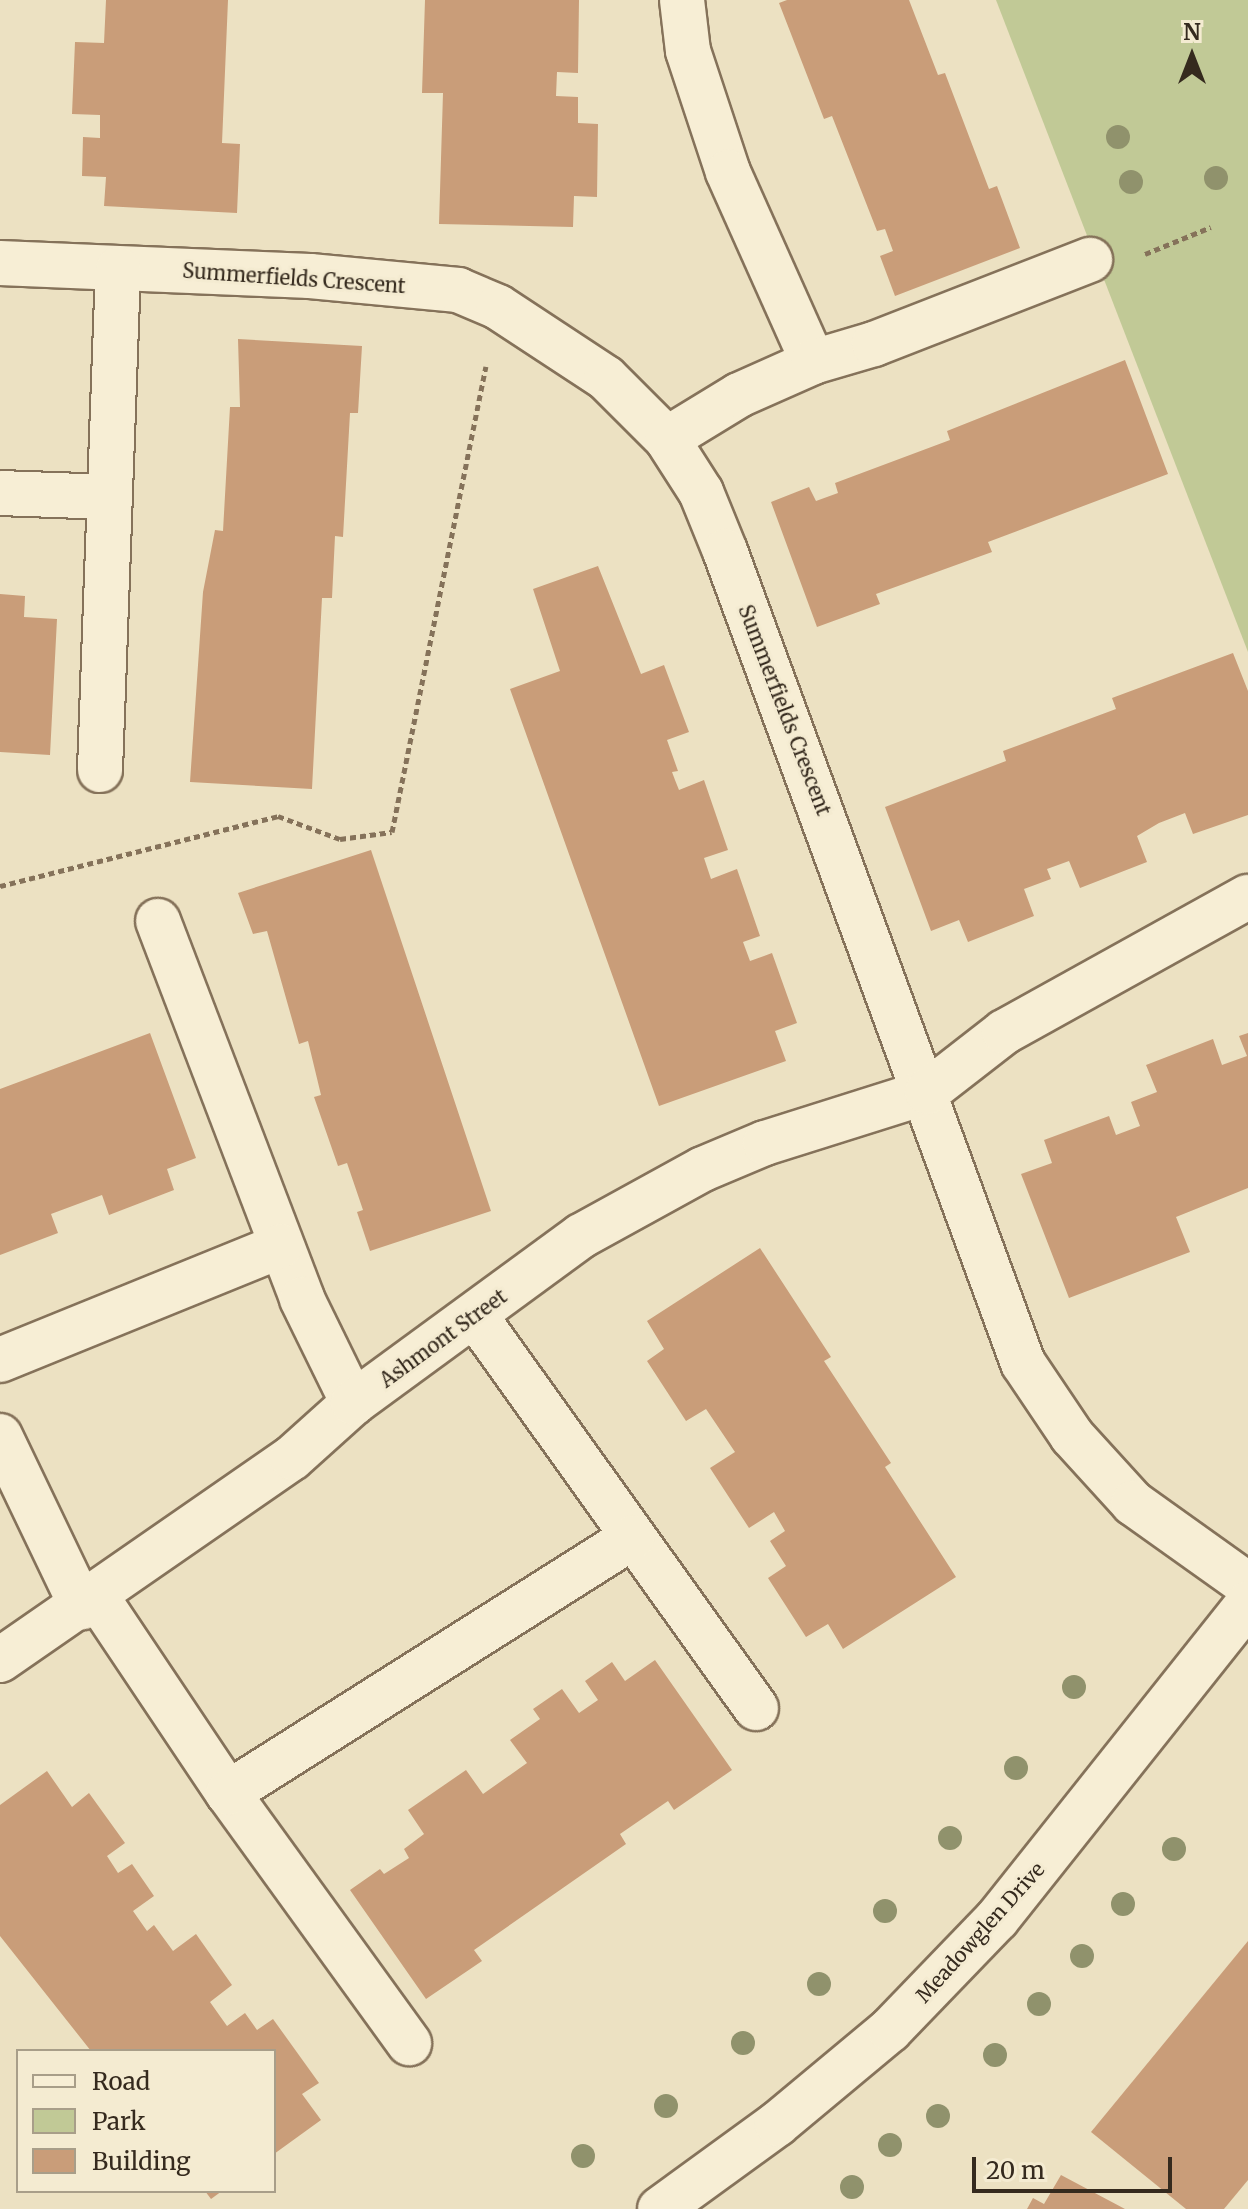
<!DOCTYPE html>
<style>
body{margin:0}
#map{position:relative;width:1248px;height:2209px;overflow:hidden;background:#ece1c2;font-family:Merriweather,serif}
div>[style]{position:absolute}
[style*='--x']{left:calc(var(--x)*1px);top:calc(var(--y)*1px);width:calc(var(--w)*1px);rotate:calc(var(--a)*1deg)}
.green>*{inset:0;background:#c1c996}
.building>*{inset:0;background:#c99d79}
.path>*{height:5px;margin-top:-2.5px;transform-origin:0;background:repeating-linear-gradient(90deg,#85725a 0 6px,transparent 0 10px)}
.roads{filter:drop-shadow(2px 0 #85725a) drop-shadow(-2px 0 #85725a) drop-shadow(0 2px #85725a) drop-shadow(0 -2px #85725a)}
.minor>*{height:44px;margin:-22px;padding:0 22px;transform-origin:22px;border-radius:22px;background:#f7eed5}
.trees>*{width:24px;height:24px;margin:-12px;border-radius:50%;background:#90926c}
span{translate:-50% -50%;white-space:nowrap;text-align:center;line-height:1.15;-webkit-text-stroke:6px #f4ebd1;paint-order:stroke}
.street-label{font-size:20px;color:#352a1e}
.legend{position:absolute;left:16px;top:2049px;width:260px;height:144px;box-sizing:border-box;background:#f4ebd1;border:2px solid #a89e89;margin:0;padding:10px 14px;list-style:none;font-size:24px;color:#352a1e}
.legend li{display:flex;align-items:center;gap:16px;height:40px}
.legend b{width:40px;border:2px solid #a89e89}
.north{position:absolute;left:1152px;top:16px;width:80px;height:80px;-webkit-text-stroke:6px #f4ebd1;paint-order:stroke;rotate:0deg;font-size:22px;font-weight:700;line-height:32px;text-align:center;color:#352a1e}
.north::after{content:'';display:block;margin:auto;width:28px;height:36px;background:#352a1e;clip-path:polygon(50% 0,100% 100%,50% 72%,0 100%)}
.scale{position:absolute;left:972px;top:2157px;width:200px;height:36px;box-sizing:border-box;border:4px solid #352a1e;border-top:0;padding-left:10px;font-size:24px;line-height:28px;white-space:nowrap;color:#352a1e;-webkit-text-stroke:6px #f4ebd1;paint-order:stroke}
</style>
<div id="map">
<div class="green">
<i style="clip-path:polygon(996px 0,1248px 0,1248px 652px)"></i>
</div>
<div class="building">
<i style="clip-path:polygon(106px 0,228px 0,222px 143px,240px 144px,237px 213px,104px 206px,106px 177px,82px 176px,83px 137px,100px 138px,100px 115px,72px 114px,75px 42px,104px 43px)"></i>
<i style="clip-path:polygon(425px 0,579px 0,578px 73px,557px 72px,556px 96px,578px 97px,578px 123px,598px 124px,597px 197px,574px 196px,573px 227px,439px 224px,443px 93px,422px 93px)"></i>
<i style="clip-path:polygon(787px 0,909px 0,938px 75px,945px 73px,989px 189px,997px 186px,1020px 248px,895px 296px,880px 256px,893px 251px,885px 229px,877px 231px,832px 116px,824px 119px,779px 3px)"></i>
<i style="clip-path:polygon(238px 339px,362px 346px,358px 413px,350px 413px,343px 537px,335px 536px,332px 598px,322px 598px,312px 789px,190px 782px,203px 592px,215px 530px,223px 531px,230px 407px,240px 407px)"></i>
<i style="clip-path:polygon(1125px 360px,1168px 474px,988px 542px,992px 552px,876px 594px,880px 604px,817px 627px,771px 502px,809px 487px,816px 501px,838px 493px,835px 483px,950px 440px,947px 431px)"></i>
<i style="clip-path:polygon(598px 566px,641px 674px,664px 665px,689px 732px,667px 740px,678px 771px,672px 772px,675px 780px,679px 790px,704px 780px,728px 850px,704px 858px,711px 879px,737px 869px,760px 936px,743px 942px,750px 961px,772px 953px,797px 1023px,775px 1031px,786px 1061px,659px 1106px,510px 689px,560px 671px,533px 589px)"></i>
<i style="clip-path:polygon(0 594px,25px 596px,24px 617px,57px 619px,50px 755px,0 752px)"></i>
<i style="clip-path:polygon(1233px 653px,1248px 691px,1248px 815px,1193px 834px,1185px 813px,1159px 823px,1137px 836px,1147px 862px,1080px 888px,1069px 861px,1047px 869px,1051px 879px,1024px 889px,1034px 916px,968px 942px,959px 920px,931px 931px,885px 807px,1006px 761px,1003px 751px,1116px 709px,1112px 698px)"></i>
<i style="clip-path:polygon(371px 850px,491px 1211px,370px 1251px,357px 1212px,363px 1210px,347px 1163px,338px 1166px,314px 1097px,321px 1095px,308px 1041px,299px 1044px,267px 931px,253px 934px,238px 893px)"></i>
<i style="clip-path:polygon(150px 1033px,196px 1158px,167px 1169px,174px 1190px,109px 1215px,102px 1195px,51px 1214px,58px 1233px,0 1255px,0 1089px)"></i>
<i style="clip-path:polygon(1248px 1033px,1248px 1188px,1176px 1217px,1190px 1252px,1069px 1298px,1021px 1174px,1052px 1163px,1044px 1140px,1109px 1116px,1116px 1135px,1140px 1126px,1131px 1102px,1157px 1092px,1146px 1065px,1213px 1039px,1222px 1065px,1247px 1056px,1239px 1036px)"></i>
<i style="clip-path:polygon(760px 1248px,831px 1357px,824px 1361px,891px 1463px,885px 1467px,956px 1577px,843px 1649px,828px 1624px,806px 1637px,768px 1578px,786px 1566px,770px 1541px,785px 1531px,774px 1512px,749px 1528px,710px 1468px,735px 1452px,706px 1409px,686px 1421px,647px 1361px,664px 1349px,647px 1321px)"></i>
<i style="clip-path:polygon(655px 1660px,732px 1770px,674px 1810px,668px 1801px,620px 1834px,626px 1844px,474px 1950px,482px 1961px,426px 1999px,350px 1890px,380px 1869px,384px 1874px,409px 1858px,404px 1849px,424px 1834px,408px 1810px,466px 1770px,483px 1794px,527px 1763px,510px 1740px,540px 1719px,533px 1709px,562px 1689px,579px 1713px,598px 1700px,585px 1681px,612px 1662px,625px 1681px)"></i>
<i style="clip-path:polygon(47px 1771px,72px 1807px,89px 1793px,125px 1843px,107px 1856px,118px 1873px,132px 1864px,154px 1896px,133px 1911px,147px 1931px,154px 1925px,173px 1951px,196px 1934px,232px 1985px,210px 2002px,227px 2026px,245px 2013px,257px 2030px,273px 2019px,319px 2083px,302px 2094px,321px 2120px,274px 2154px,274px 2051px,91px 2051px,0 1936px,0 1805px)"></i>
<i style="clip-path:polygon(1248px 1941px,1248px 2180px,1224px 2209px,1186px 2209px,1091px 2132px)"></i>
<i style="clip-path:polygon(1061px 2175px,1125px 2209px,1027px 2209px,1033px 2198px,1044px 2204px)"></i>
<i style="clip-path:polygon(205px 2191px,222px 2191px,211px 2199px)"></i>
</div>
<div class="path">
<i style="--x:1145;--y:254;--w:71;--a:-22.2"></i>
<i style="--x:0;--y:886;--w:287;--a:-14.1"></i>
<i style="--x:278;--y:816;--w:66;--a:20.4"></i>
<i style="--x:340;--y:839;--w:52;--a:-7.7"></i>
<i style="--x:392;--y:832;--w:475;--a:-78.6"></i>
</div>
<div class="roads">
<div class="minor">
<i style="--x:682;--y:0;--w:51;--a:83.3"></i>
<i style="--x:688;--y:51;--w:127;--a:71.7"></i>
<i style="--x:728;--y:172;--w:208;--a:65.9"></i>
<i style="--x:0;--y:263;--w:310;--a:2.4"></i>
<i style="--x:310;--y:276;--w:149;--a:5.4"></i>
<i style="--x:458;--y:290;--w:43;--a:23"></i>
<i style="--x:498;--y:307;--w:129;--a:33.3"></i>
<i style="--x:606;--y:378;--w:86;--a:45"></i>
<i style="--x:667;--y:439;--w:63;--a:57.3"></i>
<i style="--x:701;--y:492;--w:64;--a:67.9"></i>
<i style="--x:725;--y:551;--w:865;--a:69.85"></i>
<i style="--x:1023;--y:1363;--w:88;--a:56.1"></i>
<i style="--x:1072;--y:1436;--w:91;--a:47.7"></i>
<i style="--x:1133;--y:1503;--w:141;--a:35.5"></i>
<i style="--x:667;--y:439;--w:84;--a:-31.4"></i>
<i style="--x:739;--y:395;--w:81;--a:-24"></i>
<i style="--x:813;--y:362;--w:64;--a:-16.4"></i>
<i style="--x:874;--y:344;--w:232;--a:-21.3"></i>
<i style="--x:0;--y:493;--w:109;--a:2.1"></i>
<i style="--x:100;--y:770;--w:501;--a:-87.94"></i>
<i style="--x:158;--y:921;--w:404;--a:69.1"></i>
<i style="--x:302;--y:1299;--w:116;--a:63.9"></i>
<i style="--x:476;--y:1317;--w:481;--a:54.4"></i>
<i style="--x:0;--y:1360;--w:303;--a:-22.1"></i>
<i style="--x:0;--y:1436;--w:190;--a:64.4"></i>
<i style="--x:96;--y:1596;--w:237;--a:56.2"></i>
<i style="--x:228;--y:1793;--w:309;--a:54.1"></i>
<i style="--x:0;--y:1660;--w:355;--a:-34.7"></i>
<i style="--x:292;--y:1458;--w:82;--a:-42"></i>
<i style="--x:353;--y:1403;--w:283;--a:-36.2"></i>
<i style="--x:581;--y:1236;--w:139;--a:-28.8"></i>
<i style="--x:703;--y:1169;--w:67;--a:-22.8"></i>
<i style="--x:765;--y:1143;--w:170;--a:-17.5"></i>
<i style="--x:927;--y:1092;--w:98;--a:-37.9"></i>
<i style="--x:1004;--y:1032;--w:279;--a:-29"></i>
<i style="--x:228;--y:1793;--w:478;--a:-32.3"></i>
<i style="--x:660;--y:2209;--w:145;--a:-36"></i>
<i style="--x:777;--y:2124;--w:147;--a:-39.8"></i>
<i style="--x:890;--y:2030;--w:154;--a:-46.1"></i>
<i style="--x:997;--y:1919;--w:403;--a:-51.5"></i>
</div>
</div>
<div class="trees">
<i style="left:1118px;top:137px"></i>
<i style="left:1216px;top:178px"></i>
<i style="left:1131px;top:182px"></i>
<i style="left:1074px;top:1687px"></i>
<i style="left:1016px;top:1768px"></i>
<i style="left:950px;top:1838px"></i>
<i style="left:1174px;top:1849px"></i>
<i style="left:1123px;top:1904px"></i>
<i style="left:885px;top:1911px"></i>
<i style="left:1082px;top:1956px"></i>
<i style="left:819px;top:1984px"></i>
<i style="left:1039px;top:2004px"></i>
<i style="left:743px;top:2043px"></i>
<i style="left:995px;top:2055px"></i>
<i style="left:666px;top:2106px"></i>
<i style="left:938px;top:2116px"></i>
<i style="left:890px;top:2145px"></i>
<i style="left:583px;top:2156px"></i>
<i style="left:852px;top:2187px"></i>
</div>
<div class="street-label">
<span style="left:294px;top:278px;rotate:4deg">Summerfields Crescent</span>
<span style="left:785px;top:710px;rotate:69deg">Summerfields Crescent</span>
<span style="left:443px;top:1338px;rotate:-36deg">Ashmont Street</span>
<span style="left:980px;top:1932px;rotate:-48deg">Meadowglen Drive</span>
</div>
<ul class="legend">
<li><b style="height:10px;background:#f7eed5"></b>Road</li>
<li><b style="height:22px;background:#c1c996"></b>Park</li>
<li><b style="height:22px;background:#c99d79"></b>Building</li>
</ul>
<div class="north">N</div>
<div class="scale">20 m</div>
</div>
